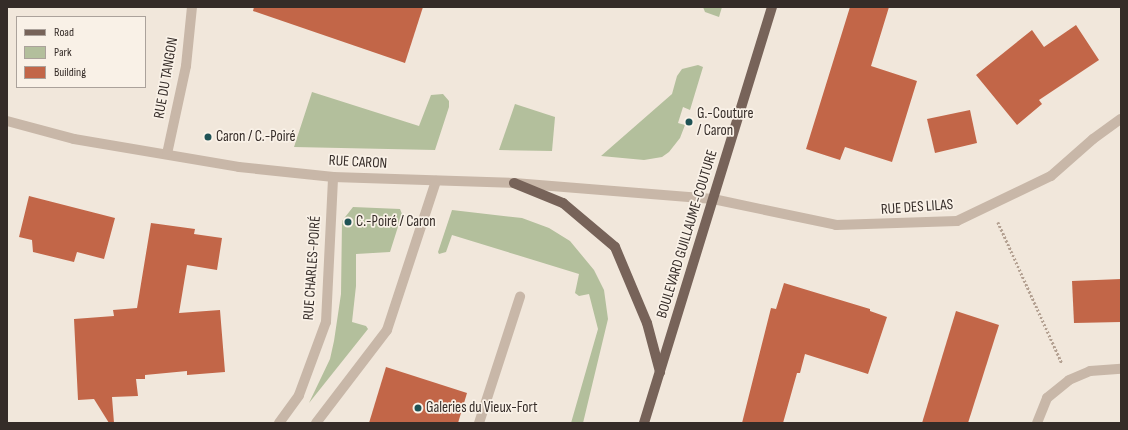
<!DOCTYPE html>
<meta charset="utf-8">
<style>
body{margin:0}
#map{position:relative;width:1128px;height:430px;overflow:hidden;background:#f1e7db;font-family:"Sofia Sans Condensed",sans-serif}
div>[style]{position:absolute}
[style*='--x']{left:calc(var(--x)*1px);top:calc(var(--y)*1px);width:calc(var(--w)*1px);rotate:calc(var(--a)*1deg)}
.green>*{inset:0;background:#b3bf9c}
.building>*{inset:0;background:#c26648}
.path>*{height:2.5px;margin-top:-1.25px;transform-origin:0;background:repeating-linear-gradient(90deg,#b4a192 0 2px,transparent 0 4px)}
.minor>*{height:10px;margin:-5px;padding:0 5px;transform-origin:5px;border-radius:5px;background:#c8b7a8}
.major>*{height:10px;margin:-5px;padding:0 5px;transform-origin:5px;border-radius:5px;background:#776359}
.dots>*{width:11px;height:11px;translate:-50% -50%;box-sizing:border-box;border:2px solid #f9f1e7;border-radius:50%}
span{translate:-50% -50%;white-space:nowrap;text-align:center;line-height:1.15;-webkit-text-stroke:3.5px #f9f1e7;paint-order:stroke}
.street-label{font-size:15px;color:#352c28}
.poi-label{font-size:15px;color:#352c28}
.left{translate:0 -50%;text-align:left}
.frame{position:absolute;inset:0;border:8px solid #352c28;pointer-events:none}
.legend{position:absolute;left:16px;top:16px;width:130px;height:72px;box-sizing:border-box;background:#f9f1e7;border:1px solid #aba29b;margin:0;padding:5px 7px;list-style:none;font-size:12px;color:#352c28}
.legend li{display:flex;align-items:center;gap:8px;height:20px}
.legend b{width:20px;border:1px solid #aba29b}
</style>
<div id="map">
<div class="green">
<i style="clip-path:polygon(703px 7px,722px 7px,719px 17px,705px 12px)"></i>
<i style="clip-path:polygon(698px 65px,703px 67px,690px 110px,683px 107px,678px 123px,685px 125px,680px 138px,669px 152px,662px 157px,644px 160px,601px 156px,672px 94px,677px 76px,682px 69px)"></i>
<i style="clip-path:polygon(312px 92px,419px 126px,431px 95px,443px 94px,449px 101px,449px 107px,435px 150px,294px 147px)"></i>
<i style="clip-path:polygon(515px 104px,555px 117px,552px 151px,499px 150px)"></i>
<i style="clip-path:polygon(353px 207px,400px 209px,402px 214px,390px 252px,356px 254px,356px 286px,352px 322px,366px 326px,368px 329px,309px 403px,330px 359px,334px 341px,341px 294px,342px 221px)"></i>
<i style="clip-path:polygon(452px 210px,522px 218px,549px 228px,570px 241px,594px 270px,604px 290px,608px 319px,583px 423px,571px 423px,598px 329px,589px 294px,579px 296px,575px 293px,579px 274px,452px 235px,446px 252px,439px 254px,438px 252px)"></i>
</div>
<div class="building">
<i style="clip-path:polygon(254px 7px,423px 7px,405px 63px,253px 11px)"></i>
<i style="clip-path:polygon(850px 7px,889px 7px,871px 66px,917px 81px,892px 162px,845px 147px,840px 160px,806px 149px)"></i>
<i style="clip-path:polygon(1076px 25px,1099px 60px,1039px 100px,1042px 104px,1017px 125px,976px 75px,1032px 30px,1044px 47px)"></i>
<i style="clip-path:polygon(970px 110px,977px 143px,935px 153px,927px 119px)"></i>
<i style="clip-path:polygon(29px 196px,115px 218px,104px 259px,77px 252px,74px 262px,33px 252px,32px 240px,19px 237px)"></i>
<i style="clip-path:polygon(151px 223px,195px 229px,194px 234px,222px 238px,217px 270px,187px 265px,179px 313px,220px 310px,225px 372px,187px 375px,187px 371px,145px 375px,145px 379px,136px 379px,138px 396px,112px 397px,114px 423px,109px 423px,94px 399px,78px 400px,74px 319px,114px 316px,113px 310px,137px 308px)"></i>
<i style="clip-path:polygon(1121px 279px,1121px 322px,1074px 323px,1072px 281px)"></i>
<i style="clip-path:polygon(784px 283px,870px 309px,870px 311px,887px 317px,868px 374px,805px 354px,800px 373px,797px 373px,783px 423px,742px 423px,771px 308px,776px 309px)"></i>
<i style="clip-path:polygon(956px 311px,999px 325px,968px 423px,922px 423px)"></i>
<i style="clip-path:polygon(386px 367px,467px 393px,458px 423px,369px 423px)"></i>
</div>
<div class="path">
<i style="--x:998;--y:222;--w:155;--a:65.6"></i>
</div>
<div class="minor">
<i style="--x:7;--y:121;--w:69;--a:15"></i>
<i style="--x:74;--y:139;--w:167;--a:9.6"></i>
<i style="--x:239;--y:167;--w:95;--a:6.1"></i>
<i style="--x:333;--y:177;--w:181;--a:1.9"></i>
<i style="--x:514;--y:183;--w:200;--a:4.6"></i>
<i style="--x:713;--y:199;--w:126;--a:11.9"></i>
<i style="--x:836;--y:225;--w:121;--a:-1.9"></i>
<i style="--x:957;--y:221;--w:104;--a:-25.6"></i>
<i style="--x:1051;--y:176;--w:56;--a:-41.4"></i>
<i style="--x:1093;--y:139;--w:34;--a:-36"></i>
<i style="--x:167;--y:154;--w:90;--a:-77.8"></i>
<i style="--x:186;--y:66;--w:59;--a:-84.2"></i>
<i style="--x:279;--y:423;--w:34;--a:-54"></i>
<i style="--x:299;--y:395;--w:78;--a:-69.7"></i>
<i style="--x:326;--y:322;--w:145;--a:-87.2"></i>
<i style="--x:316;--y:423;--w:117;--a:-52.6"></i>
<i style="--x:387;--y:330;--w:157;--a:-71.8"></i>
<i style="--x:479;--y:423;--w:133;--a:-72"></i>
<i style="--x:1037;--y:423;--w:27;--a:-68"></i>
<i style="--x:1047;--y:398;--w:28;--a:-39"></i>
<i style="--x:1069;--y:380;--w:23;--a:-23"></i>
<i style="--x:1090;--y:371;--w:31;--a:-4"></i>
</div>
<div class="major">
<i style="--x:514;--y:183;--w:53;--a:22.2"></i>
<i style="--x:563;--y:203;--w:68;--a:40.2"></i>
<i style="--x:615;--y:247;--w:82;--a:67.2"></i>
<i style="--x:647;--y:323;--w:51;--a:75.1"></i>
<i style="--x:644;--y:423;--w:435;--a:-72.9"></i>
</div>
<div class="dots">
<i style="left:689px;top:122px;background:#1f5255"></i>
<i style="left:208px;top:137px;background:#1f5255"></i>
<i style="left:348px;top:222px;background:#1f5255"></i>
<i style="left:418px;top:408px;background:#1f5255"></i>
</div>
<div class="street-label">
<span style="left:166px;top:78px;rotate:-80deg">RUE DU TANGON</span>
<span style="left:358px;top:162px;rotate:3deg">RUE CARON</span>
<span style="left:917px;top:207px;rotate:-4deg">RUE DES LILAS</span>
<span style="left:687px;top:234px;rotate:-73deg">BOULEVARD GUILLAUME-COUTURE</span>
<span style="left:312px;top:268px;rotate:-86deg">RUE CHARLES-POIRÉ</span>
</div>
<div class="poi-label">
<span class="left" style="left:697px;top:122px">G.-Couture<br>/ Caron</span>
<span class="left" style="left:216px;top:137px">Caron / C.-Poiré</span>
<span class="left" style="left:356px;top:222px">C.-Poiré / Caron</span>
<span class="left" style="left:426px;top:408px">Galeries du Vieux-Fort</span>
</div>
<div class="frame"></div>
<ul class="legend">
<li><b style="height:5px;background:#776359"></b>Road</li>
<li><b style="height:11px;background:#b3bf9c"></b>Park</li>
<li><b style="height:11px;background:#c26648"></b>Building</li>
</ul>
</div>
